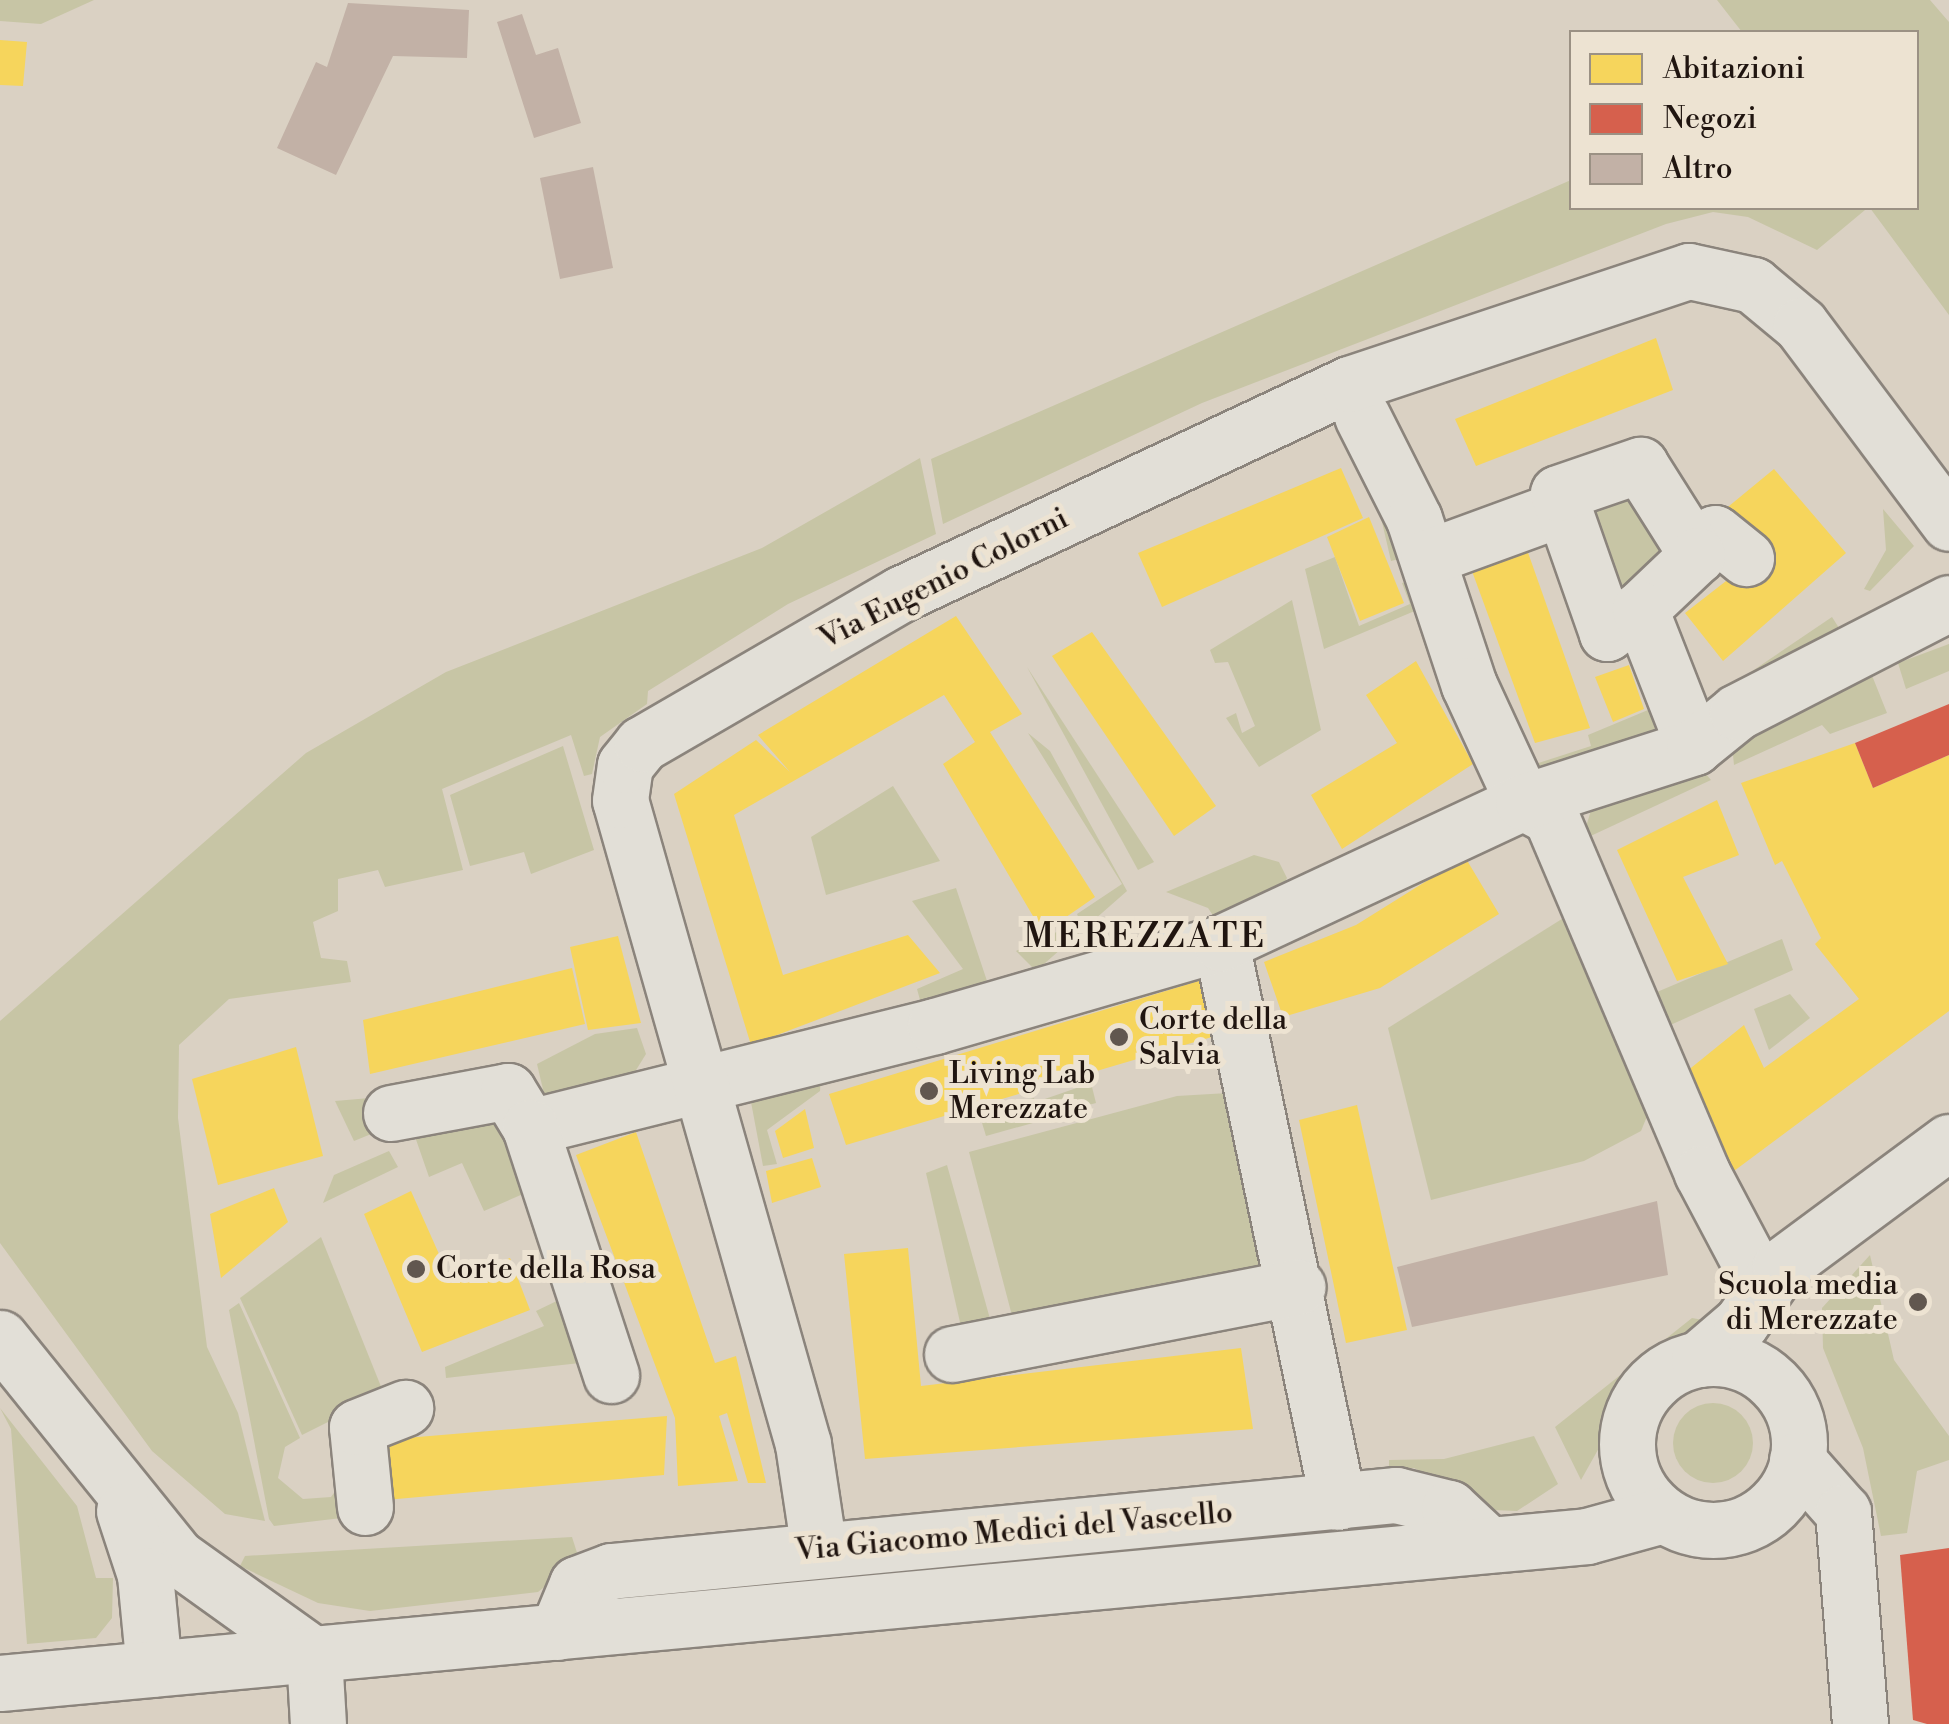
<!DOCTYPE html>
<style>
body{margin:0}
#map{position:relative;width:1949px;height:1724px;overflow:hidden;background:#dad1c3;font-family:"Libre Bodoni",serif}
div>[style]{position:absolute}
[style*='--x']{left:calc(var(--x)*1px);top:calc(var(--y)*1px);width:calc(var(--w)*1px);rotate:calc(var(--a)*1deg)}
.green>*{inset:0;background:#c7c5a5}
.round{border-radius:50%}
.homes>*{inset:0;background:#f6d55c}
.shops>*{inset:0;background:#d6604d}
.building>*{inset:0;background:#c2b1a6}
.roads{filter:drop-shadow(2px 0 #8b847c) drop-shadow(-2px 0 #8b847c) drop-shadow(0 2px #8b847c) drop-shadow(0 -2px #8b847c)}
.minor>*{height:55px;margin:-27.5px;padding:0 27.5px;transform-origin:27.5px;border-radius:27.5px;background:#e2dfd7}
.minor>.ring{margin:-27.5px;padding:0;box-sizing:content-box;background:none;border:55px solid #e2dfd7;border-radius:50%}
.dots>*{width:28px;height:28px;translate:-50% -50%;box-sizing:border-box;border:5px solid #ede3d2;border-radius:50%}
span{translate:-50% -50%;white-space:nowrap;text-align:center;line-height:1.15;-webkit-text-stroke:10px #ede3d2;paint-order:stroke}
.street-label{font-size:30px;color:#201510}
.poi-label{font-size:30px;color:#201510}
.left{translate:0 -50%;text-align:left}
.right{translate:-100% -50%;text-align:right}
.quarter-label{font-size:35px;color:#201510;letter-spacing:2.5px}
.legend{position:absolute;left:1569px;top:30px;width:350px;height:180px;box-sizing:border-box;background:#ede3d2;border:2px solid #9b9184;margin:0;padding:12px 18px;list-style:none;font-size:30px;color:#201510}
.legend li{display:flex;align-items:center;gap:20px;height:50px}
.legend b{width:50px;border:2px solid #9b9184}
</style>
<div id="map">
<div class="green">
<i style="clip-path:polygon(0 0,94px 0,41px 24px,0 21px)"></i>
<i style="clip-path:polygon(1717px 0,1930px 0,1949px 22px,1949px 315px,1870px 208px,1916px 208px,1916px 32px,1742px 32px)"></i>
<i style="clip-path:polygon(1571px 180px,1572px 208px,1865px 210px,1817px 250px,1748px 217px,1713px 212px,1666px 224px,1202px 403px,943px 524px,931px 459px)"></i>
<i style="clip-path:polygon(920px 458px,936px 534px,788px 604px,648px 691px,647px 704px,600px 737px,592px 774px,584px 776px,571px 735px,442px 789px,463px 870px,385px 887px,378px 870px,338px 879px,338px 911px,313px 922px,321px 958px,347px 961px,351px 982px,229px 999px,179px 1045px,178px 1118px,207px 1347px,238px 1413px,265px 1521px,225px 1514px,152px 1451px,0 1243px,0 1021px,306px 753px,446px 672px,762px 548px)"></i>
<i style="clip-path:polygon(1632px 473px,1685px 550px,1614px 611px,1577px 503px)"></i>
<i style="clip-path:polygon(1379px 509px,1412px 556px,1391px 561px)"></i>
<i style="clip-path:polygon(1883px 509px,1914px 546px,1870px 591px,1864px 589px,1886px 550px)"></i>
<i style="clip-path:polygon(1335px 557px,1359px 626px,1410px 604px,1402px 583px,1424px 578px,1429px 605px,1324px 649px,1305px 569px)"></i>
<i style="clip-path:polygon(1292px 600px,1321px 730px,1259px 767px,1226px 718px,1236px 713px,1242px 733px,1255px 726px,1228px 662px,1215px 663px,1210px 650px)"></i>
<i style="clip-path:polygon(1832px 617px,1846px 639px,1746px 691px,1739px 680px)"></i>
<i style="clip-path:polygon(1622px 637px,1677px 725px,1537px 784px,1520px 769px,1591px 746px,1588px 735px,1648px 710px)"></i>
<i style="clip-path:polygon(1949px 644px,1949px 671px,1906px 689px,1898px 663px)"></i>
<i style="clip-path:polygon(1027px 667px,1154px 862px,1138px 870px)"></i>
<i style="clip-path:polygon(1871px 673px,1887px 713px,1830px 734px,1822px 725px,1734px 765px,1732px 745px)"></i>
<i style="clip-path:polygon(1028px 733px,1050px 751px,1127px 891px,1036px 971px,1016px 951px,1080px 921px,1077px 914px,1122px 884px)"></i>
<i style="clip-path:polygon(563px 746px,594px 850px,531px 874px,524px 852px,470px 866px,450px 795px)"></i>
<i style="clip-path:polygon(1700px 767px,1711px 780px,1582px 840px,1592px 807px)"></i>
<i style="clip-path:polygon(893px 786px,940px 861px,826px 895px,811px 837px)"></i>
<i style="clip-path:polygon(1254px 855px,1279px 862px,1287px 878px,1278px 896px,1218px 923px,1208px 908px,1166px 892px)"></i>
<i style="clip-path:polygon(956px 888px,989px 987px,923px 1011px,917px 989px,963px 969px,912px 901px)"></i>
<i style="clip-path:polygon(1573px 912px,1650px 1109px,1641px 1131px,1584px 1161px,1431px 1200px,1388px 1028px)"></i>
<i style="clip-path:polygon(1626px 925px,1657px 992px,1782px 939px,1793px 970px,1657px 1031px)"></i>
<i style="clip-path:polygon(1790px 994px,1810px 1018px,1769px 1050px,1754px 1009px)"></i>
<i style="clip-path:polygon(637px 1028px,646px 1054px,633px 1075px,545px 1098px,537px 1064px,595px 1034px)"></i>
<i style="clip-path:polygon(821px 1077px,820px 1091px,767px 1130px,777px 1164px,763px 1166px,751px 1102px)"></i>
<i style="clip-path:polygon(1091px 1083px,1096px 1103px,1047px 1116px,1042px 1100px)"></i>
<i style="clip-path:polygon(1228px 1093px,1265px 1281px,1015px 1327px,969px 1152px,1177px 1096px)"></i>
<i style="clip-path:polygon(370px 1098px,381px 1130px,354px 1141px,335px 1101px)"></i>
<i style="clip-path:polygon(1034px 1098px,1040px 1121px,986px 1136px,979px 1113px)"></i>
<i style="clip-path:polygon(501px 1110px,530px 1191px,484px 1211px,462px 1163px,429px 1177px,412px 1128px)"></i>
<i style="clip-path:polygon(389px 1151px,398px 1167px,323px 1203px,334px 1175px)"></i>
<i style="clip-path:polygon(947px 1165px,992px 1326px,962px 1331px,926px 1173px)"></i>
<i style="clip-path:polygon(321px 1237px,384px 1394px,302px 1435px,240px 1298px)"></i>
<i style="clip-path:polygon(1870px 1255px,1894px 1360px,1949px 1436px,1949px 1460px,1917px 1471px,1907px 1533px,1881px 1536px,1863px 1448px,1823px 1348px,1822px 1308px)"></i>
<i style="clip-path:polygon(565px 1297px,589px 1362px,446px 1378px,445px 1367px,544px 1326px,536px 1311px)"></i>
<i style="clip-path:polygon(239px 1303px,300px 1438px,285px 1447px,278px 1478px,303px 1499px,331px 1497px,339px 1486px,350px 1517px,274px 1526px,269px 1519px,229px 1310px)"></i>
<i style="clip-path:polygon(1692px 1318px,1714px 1322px,1645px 1366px,1581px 1480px,1555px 1427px)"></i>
<i class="round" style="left:1673px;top:1403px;width:80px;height:80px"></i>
<i style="clip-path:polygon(0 1408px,77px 1506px,96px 1578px,113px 1578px,112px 1618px,96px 1638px,27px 1644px,11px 1429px)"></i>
<i style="clip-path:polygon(1534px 1436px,1558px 1484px,1517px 1511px,1493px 1510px,1414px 1468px,1389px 1471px,1389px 1460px,1444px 1459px)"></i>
<i style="clip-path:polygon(572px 1537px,579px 1559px,538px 1592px,370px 1611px,318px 1603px,240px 1566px,245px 1556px)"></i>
</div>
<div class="homes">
<i style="clip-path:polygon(0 40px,27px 42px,23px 86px,0 85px)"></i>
<i style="clip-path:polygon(1656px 338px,1673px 390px,1476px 466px,1455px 419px)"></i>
<i style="clip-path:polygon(1341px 468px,1363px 518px,1162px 607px,1138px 553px)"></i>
<i style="clip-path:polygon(1774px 469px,1846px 553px,1723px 661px,1685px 613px,1762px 553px,1723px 511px)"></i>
<i style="clip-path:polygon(1369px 517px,1404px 603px,1360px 621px,1327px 537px)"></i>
<i style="clip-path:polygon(1520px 530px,1590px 728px,1535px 743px,1465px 552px)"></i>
<i style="clip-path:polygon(956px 616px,1022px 714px,990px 732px,1095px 897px,1043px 933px,943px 764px,975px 742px,944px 695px,734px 815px,783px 975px,908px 935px,940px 973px,751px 1045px,674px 794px,756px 740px,790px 772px,758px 735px)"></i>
<i style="clip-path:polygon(1092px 632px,1216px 806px,1174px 836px,1052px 656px)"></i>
<i style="clip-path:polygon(1416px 661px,1473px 764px,1342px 849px,1311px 795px,1397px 743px,1366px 695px)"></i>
<i style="clip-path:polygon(1629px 665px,1644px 709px,1613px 722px,1595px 677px)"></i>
<i style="clip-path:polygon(1855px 743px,1873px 788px,1949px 755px,1949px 1011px,1734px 1171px,1681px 1076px,1744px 1025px,1764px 1068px,1859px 999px,1815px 944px,1821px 938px,1782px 861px,1775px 865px,1741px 783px)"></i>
<i style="clip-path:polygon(1717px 800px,1739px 855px,1683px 877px,1728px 964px,1677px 981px,1617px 850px)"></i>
<i style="clip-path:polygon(1465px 857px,1499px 914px,1380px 988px,1283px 1017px,1264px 962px,1356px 925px)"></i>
<i style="clip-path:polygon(618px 936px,641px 1023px,588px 1030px,570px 947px)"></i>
<i style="clip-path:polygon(572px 968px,585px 1024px,370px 1074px,363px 1020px)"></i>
<i style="clip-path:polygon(1205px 979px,1222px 1034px,846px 1145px,829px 1094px)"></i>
<i style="clip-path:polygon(296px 1047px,323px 1156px,218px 1185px,192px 1079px)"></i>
<i style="clip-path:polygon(1357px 1105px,1407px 1330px,1346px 1343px,1299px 1120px)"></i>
<i style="clip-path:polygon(805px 1109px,814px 1148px,783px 1158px,775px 1131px)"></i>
<i style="clip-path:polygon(636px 1132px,715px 1363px,736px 1356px,766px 1483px,748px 1483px,727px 1413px,719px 1416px,738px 1481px,678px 1486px,675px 1418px,576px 1155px)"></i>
<i style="clip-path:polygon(812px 1158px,821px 1187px,772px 1203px,766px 1171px)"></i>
<i style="clip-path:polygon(274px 1188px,288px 1222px,221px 1278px,210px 1214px)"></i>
<i style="clip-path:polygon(411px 1191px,451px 1281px,510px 1258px,530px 1310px,422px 1352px,364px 1214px)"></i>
<i style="clip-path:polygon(908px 1248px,921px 1386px,1241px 1348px,1253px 1429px,865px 1459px,844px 1254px)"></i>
<i style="clip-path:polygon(667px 1416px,664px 1475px,386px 1500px,382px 1440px)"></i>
</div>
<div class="shops">
<i style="clip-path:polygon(1949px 704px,1949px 755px,1873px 788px,1855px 743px)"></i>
<i style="clip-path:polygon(1949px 1548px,1949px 1724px,1927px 1724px,1913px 1720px,1900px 1555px)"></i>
</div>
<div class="building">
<i style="clip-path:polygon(348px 3px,469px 10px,467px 58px,393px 56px,336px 175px,277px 148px,316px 62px,327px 67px)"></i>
<i style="clip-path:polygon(522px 14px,536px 55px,558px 48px,581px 123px,534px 138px,497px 22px)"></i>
<i style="clip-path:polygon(593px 167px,613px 268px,560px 279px,540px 178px)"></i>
<i style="clip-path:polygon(1657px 1201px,1668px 1275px,1412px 1327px,1397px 1267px)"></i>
</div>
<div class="roads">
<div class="minor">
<i style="--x:1362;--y:416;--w:115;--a:63.2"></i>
<i style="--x:1414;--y:519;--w:175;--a:71.7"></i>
<i style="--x:1469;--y:685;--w:129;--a:65.2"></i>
<i style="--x:1523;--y:802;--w:32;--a:28"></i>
<i style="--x:1551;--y:817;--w:387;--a:67"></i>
<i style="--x:1702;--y:1173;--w:98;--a:62.1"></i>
<i style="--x:1697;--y:555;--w:28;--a:-51"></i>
<i style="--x:1715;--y:533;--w:40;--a:39"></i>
<i style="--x:1428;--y:557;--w:146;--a:-20.1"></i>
<i style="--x:1640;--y:609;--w:41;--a:144"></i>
<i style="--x:1607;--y:633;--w:148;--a:-109.3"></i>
<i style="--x:1558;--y:493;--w:87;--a:-18.9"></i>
<i style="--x:1640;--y:465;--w:107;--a:57.7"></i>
<i style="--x:1697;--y:555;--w:79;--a:136.5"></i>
<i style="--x:1640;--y:609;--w:148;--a:68.6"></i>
<i style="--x:1221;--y:943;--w:571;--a:78.18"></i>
<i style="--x:391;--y:1113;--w:119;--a:-10.6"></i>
<i style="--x:508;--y:1091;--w:42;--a:58.6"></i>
<i style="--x:530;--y:1127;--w:417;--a:-14"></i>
<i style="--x:935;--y:1026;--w:298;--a:-16.2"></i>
<i style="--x:1221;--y:943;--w:333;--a:-25"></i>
<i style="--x:1523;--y:802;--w:180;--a:-17.8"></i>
<i style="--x:1694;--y:747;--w:55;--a:-39.1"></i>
<i style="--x:1737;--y:712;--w:238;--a:-27.2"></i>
<i style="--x:530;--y:1127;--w:261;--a:71.9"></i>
<i style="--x:0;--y:1338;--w:282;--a:51.1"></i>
<i style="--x:177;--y:1557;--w:168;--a:35.6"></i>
<i style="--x:952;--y:1354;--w:352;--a:-11"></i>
<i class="ring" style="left:1627px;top:1358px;width:117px;height:117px"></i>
<i style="--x:1699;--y:1359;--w:55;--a:-40.6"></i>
<i style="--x:1741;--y:1323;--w:68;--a:-55.1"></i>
<i style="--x:1780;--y:1267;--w:210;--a:-36.5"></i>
<i style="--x:1797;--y:1460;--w:69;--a:48.5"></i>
<i style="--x:1843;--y:1512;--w:213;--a:85.4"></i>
<i style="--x:365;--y:1507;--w:80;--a:-95.7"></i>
<i style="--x:357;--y:1427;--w:52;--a:-21.6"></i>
<i style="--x:124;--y:1511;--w:67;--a:71.8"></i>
<i style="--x:145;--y:1575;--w:94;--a:84.5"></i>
<i style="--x:819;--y:1550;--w:107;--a:-98.6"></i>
<i style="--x:803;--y:1444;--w:669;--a:-105.86"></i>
<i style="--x:620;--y:800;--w:35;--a:-82"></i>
<i style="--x:625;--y:765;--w:27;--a:-51"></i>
<i style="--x:642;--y:744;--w:299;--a:-30.1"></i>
<i style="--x:901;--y:594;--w:495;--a:-25.1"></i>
<i style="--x:1349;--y:384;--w:358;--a:-18.4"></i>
<i style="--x:1689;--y:271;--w:66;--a:12.3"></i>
<i style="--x:1753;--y:285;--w:62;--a:39.8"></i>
<i style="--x:1801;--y:325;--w:247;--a:53.2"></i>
<i style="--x:557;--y:1632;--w:52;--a:-67.4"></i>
<i style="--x:577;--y:1584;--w:36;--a:-21"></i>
<i style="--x:611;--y:1571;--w:789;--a:-5.53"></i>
<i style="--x:1396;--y:1495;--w:55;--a:13.8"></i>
<i style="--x:1449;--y:1508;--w:54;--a:42.8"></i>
<i style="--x:314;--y:1655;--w:69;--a:86.7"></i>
<i style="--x:0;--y:1683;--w:1594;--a:-5.29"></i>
<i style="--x:1587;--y:1536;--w:79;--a:-15.4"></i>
</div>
</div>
<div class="dots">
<i style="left:1119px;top:1037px;background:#61574f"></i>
<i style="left:929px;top:1091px;background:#61574f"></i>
<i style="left:416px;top:1269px;background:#61574f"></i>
<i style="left:1918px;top:1302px;background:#61574f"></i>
</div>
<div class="street-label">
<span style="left:944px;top:579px;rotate:-27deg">Via Eugenio Colorni</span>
<span style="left:1014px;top:1532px;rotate:-5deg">Via Giacomo Medici del Vascello</span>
</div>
<div class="poi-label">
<span class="left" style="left:1139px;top:1037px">Corte della<br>Salvia</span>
<span class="left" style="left:949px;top:1091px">Living Lab<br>Merezzate</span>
<span class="left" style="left:436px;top:1269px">Corte della Rosa</span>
<span class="right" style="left:1898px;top:1302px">Scuola media<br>di Merezzate</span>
</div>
<div class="quarter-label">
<span style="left:1145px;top:937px">MEREZZATE</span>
</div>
<ul class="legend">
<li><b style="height:28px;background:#f6d55c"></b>Abitazioni</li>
<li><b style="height:28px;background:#d6604d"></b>Negozi</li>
<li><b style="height:28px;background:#c2b1a6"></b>Altro</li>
</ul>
</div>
